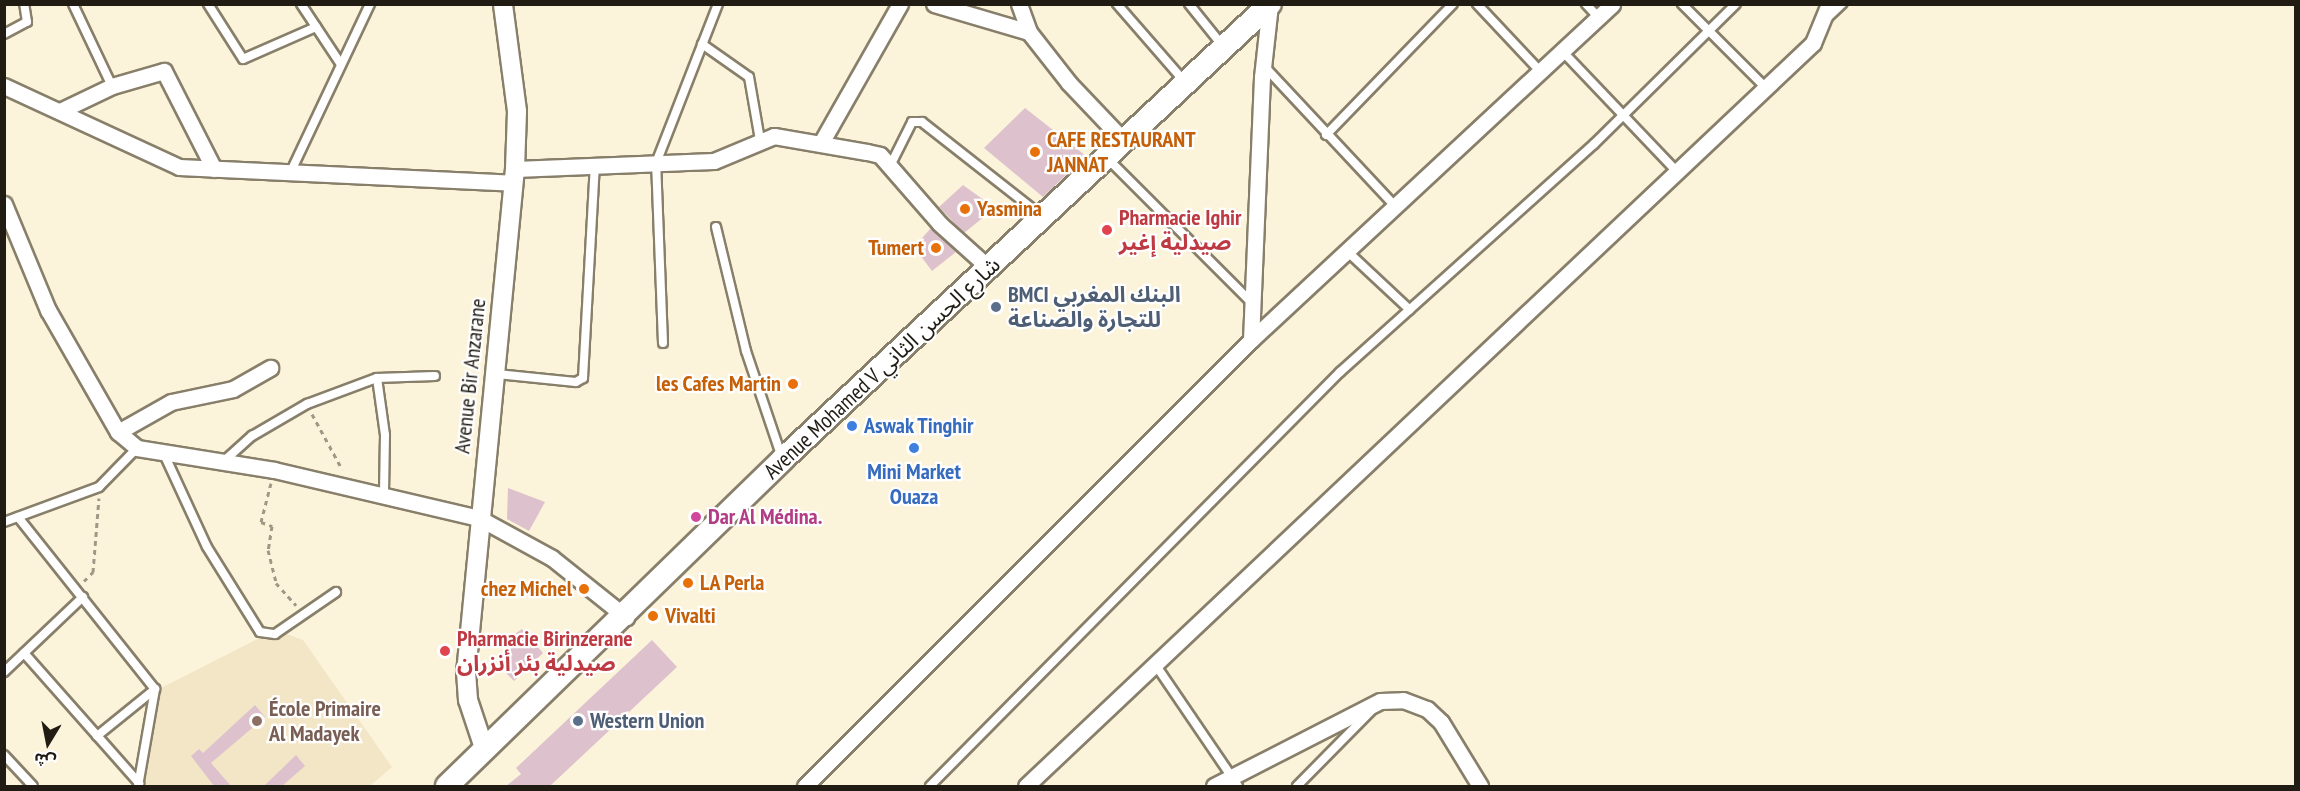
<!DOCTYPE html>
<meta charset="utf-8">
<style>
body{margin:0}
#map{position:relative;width:2300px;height:791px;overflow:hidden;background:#fcf3db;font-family:"PT Sans Narrow","Noto Sans Arabic",sans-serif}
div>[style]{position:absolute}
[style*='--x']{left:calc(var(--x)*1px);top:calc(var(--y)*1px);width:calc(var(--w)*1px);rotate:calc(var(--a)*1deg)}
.built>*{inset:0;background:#f2e6c7}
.building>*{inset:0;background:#ddc2cd}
.path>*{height:3px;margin-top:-1.5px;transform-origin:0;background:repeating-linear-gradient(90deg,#9f9887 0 4.5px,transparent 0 9px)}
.roads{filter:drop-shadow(2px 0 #887f6a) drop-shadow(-2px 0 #887f6a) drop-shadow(0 2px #887f6a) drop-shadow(0 -2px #887f6a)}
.service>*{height:8px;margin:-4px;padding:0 4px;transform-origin:4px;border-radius:4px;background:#fff}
.minor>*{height:15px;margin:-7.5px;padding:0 7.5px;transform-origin:7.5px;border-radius:7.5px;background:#fff}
.tertiary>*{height:18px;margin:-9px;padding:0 9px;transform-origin:9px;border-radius:9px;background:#fff}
.primary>*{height:22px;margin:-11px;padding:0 11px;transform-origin:11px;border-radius:11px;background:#fff}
.dots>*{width:16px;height:16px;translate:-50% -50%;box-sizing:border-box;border:3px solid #fff;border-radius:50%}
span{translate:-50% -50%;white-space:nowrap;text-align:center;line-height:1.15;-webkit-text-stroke:4.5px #fff;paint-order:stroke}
.food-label{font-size:22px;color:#c56008;font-weight:700}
.left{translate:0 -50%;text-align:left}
.right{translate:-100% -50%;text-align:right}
.health-label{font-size:22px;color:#be3a42;font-weight:700}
.service-label{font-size:22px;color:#4e5e75;font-weight:700}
.street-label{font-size:22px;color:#201c14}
.shop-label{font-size:22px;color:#366cbe;font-weight:700}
.hotel-label{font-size:22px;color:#b23c85;font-weight:700}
.education-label{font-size:22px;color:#785e54;font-weight:700}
.frame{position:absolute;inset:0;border:6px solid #201c14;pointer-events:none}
.north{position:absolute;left:18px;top:713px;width:60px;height:60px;-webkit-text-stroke:4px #fff;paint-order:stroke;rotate:190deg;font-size:16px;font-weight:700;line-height:24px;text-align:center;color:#201c14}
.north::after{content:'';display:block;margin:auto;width:21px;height:27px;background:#201c14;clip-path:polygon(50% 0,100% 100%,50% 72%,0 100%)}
</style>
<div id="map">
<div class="built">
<i style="clip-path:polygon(275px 630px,303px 640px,392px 767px,370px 786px,139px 786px,161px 688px)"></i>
</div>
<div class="building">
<i style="clip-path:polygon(1025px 108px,1086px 156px,1043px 197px,984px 148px)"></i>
<i style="clip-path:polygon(963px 185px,995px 208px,964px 233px,939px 207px)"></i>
<i style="clip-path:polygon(931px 228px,956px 252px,932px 271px,914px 247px)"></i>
<i style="clip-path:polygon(508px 488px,545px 502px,529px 531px,507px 519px)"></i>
<i style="clip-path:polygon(522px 629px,543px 653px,514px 681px,503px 670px,506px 640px)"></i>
<i style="clip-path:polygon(652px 640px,677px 667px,550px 786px,506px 786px,521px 774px,516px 768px)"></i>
<i style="clip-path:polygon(255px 705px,265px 717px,211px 763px,231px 786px,214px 786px,191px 756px,199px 749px,203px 753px)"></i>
<i style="clip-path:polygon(296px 755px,305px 766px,282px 786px,264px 786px)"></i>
</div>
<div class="path">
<i style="--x:312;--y:414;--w:63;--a:61.4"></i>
<i style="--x:271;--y:483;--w:40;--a:104.4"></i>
<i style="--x:261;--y:522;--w:12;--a:20"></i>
<i style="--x:272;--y:526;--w:24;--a:99"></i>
<i style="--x:268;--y:550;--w:34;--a:76"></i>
<i style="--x:276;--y:583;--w:30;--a:48"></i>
<i style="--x:84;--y:581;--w:13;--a:-45"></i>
<i style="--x:93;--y:572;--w:74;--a:-85.4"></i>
</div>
<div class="roads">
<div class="service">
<i style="--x:73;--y:4;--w:91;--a:64.6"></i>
<i style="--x:208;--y:4;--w:65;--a:57.5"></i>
<i style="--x:243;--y:59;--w:80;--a:-23.7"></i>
<i style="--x:301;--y:4;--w:71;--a:56.5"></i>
<i style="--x:1117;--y:4;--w:102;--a:49"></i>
<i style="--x:1189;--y:4;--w:53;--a:51.2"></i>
<i style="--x:1477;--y:4;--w:92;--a:46.8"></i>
<i style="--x:1586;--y:4;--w:19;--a:47"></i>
<i style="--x:1682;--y:4;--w:119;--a:45"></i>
<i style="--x:1827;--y:18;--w:21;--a:-43"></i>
<i style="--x:4;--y:34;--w:26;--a:-28"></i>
<i style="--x:27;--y:22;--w:18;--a:-99"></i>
<i style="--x:702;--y:44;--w:57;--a:35.1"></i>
<i style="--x:749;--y:77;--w:64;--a:80.1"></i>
<i style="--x:1562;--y:51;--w:168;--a:46.4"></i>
<i style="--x:1264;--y:66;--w:192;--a:46.9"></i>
<i style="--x:1326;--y:135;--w:182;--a:-45.9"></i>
<i style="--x:1108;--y:159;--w:204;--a:45"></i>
<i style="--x:890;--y:166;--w:49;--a:-63.4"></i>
<i style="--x:912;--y:122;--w:10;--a:0"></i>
<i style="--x:922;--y:122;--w:152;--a:38.1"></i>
<i style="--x:292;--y:169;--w:183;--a:-64.7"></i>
<i style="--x:716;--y:227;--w:128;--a:76.4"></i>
<i style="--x:746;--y:351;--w:110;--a:71.4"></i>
<i style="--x:1349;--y:253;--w:83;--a:43.1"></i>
<i style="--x:663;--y:343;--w:180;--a:-92.2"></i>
<i style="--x:656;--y:163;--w:171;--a:-68.7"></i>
<i style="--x:497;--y:374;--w:79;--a:5.8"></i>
<i style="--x:576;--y:382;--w:8;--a:-30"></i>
<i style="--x:583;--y:378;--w:213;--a:-86.8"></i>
<i style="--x:377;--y:378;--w:58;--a:82"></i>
<i style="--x:385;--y:435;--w:60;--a:91"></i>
<i style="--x:164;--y:454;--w:102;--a:65.2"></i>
<i style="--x:207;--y:547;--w:100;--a:58.1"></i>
<i style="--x:260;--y:632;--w:15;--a:8"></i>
<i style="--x:275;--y:634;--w:74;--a:-34.5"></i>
<i style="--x:224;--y:461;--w:38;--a:-42"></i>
<i style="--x:252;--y:436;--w:64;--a:-30.2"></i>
<i style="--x:307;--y:404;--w:75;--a:-20.4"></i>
<i style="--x:377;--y:378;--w:58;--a:-2"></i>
<i style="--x:18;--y:517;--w:220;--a:51.5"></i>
<i style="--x:155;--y:689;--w:98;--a:99.9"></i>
<i style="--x:4;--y:522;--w:101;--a:-20.2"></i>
<i style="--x:99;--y:487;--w:54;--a:-45.7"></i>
<i style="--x:24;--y:653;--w:174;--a:48.5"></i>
<i style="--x:1157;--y:667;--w:144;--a:55.8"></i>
<i style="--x:4;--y:672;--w:109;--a:-43.5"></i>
<i style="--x:97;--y:736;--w:75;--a:-39"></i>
<i style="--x:4;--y:755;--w:42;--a:46.9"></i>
<i style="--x:930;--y:786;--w:583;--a:-45.28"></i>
<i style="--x:1340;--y:372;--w:341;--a:-41.9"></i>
<i style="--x:1594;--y:144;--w:199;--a:-44.6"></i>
<i style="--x:1297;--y:786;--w:105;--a:-45.4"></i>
</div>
<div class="minor">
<i style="--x:934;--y:4;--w:99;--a:16.4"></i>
<i style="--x:1019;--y:4;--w:30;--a:70"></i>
<i style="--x:1029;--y:32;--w:65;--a:51.9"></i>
<i style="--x:1069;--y:83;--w:81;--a:46.5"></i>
<i style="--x:4;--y:86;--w:193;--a:24.8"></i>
<i style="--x:179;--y:167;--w:334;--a:2.7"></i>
<i style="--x:62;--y:110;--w:55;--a:-25.6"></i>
<i style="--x:112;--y:86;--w:54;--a:-16.1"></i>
<i style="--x:164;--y:71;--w:110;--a:63"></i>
<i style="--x:821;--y:143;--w:160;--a:-60.4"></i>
<i style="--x:515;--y:169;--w:199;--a:-2.3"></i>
<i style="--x:714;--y:161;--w:65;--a:-22.6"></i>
<i style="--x:774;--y:136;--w:94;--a:9.8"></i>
<i style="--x:867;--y:152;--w:13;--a:13"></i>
<i style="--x:880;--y:155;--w:91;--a:49"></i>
<i style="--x:940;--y:224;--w:64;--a:41.9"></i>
<i style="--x:4;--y:204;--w:115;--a:67.5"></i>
<i style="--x:48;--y:310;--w:141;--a:60.2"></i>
<i style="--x:118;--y:432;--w:25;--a:40"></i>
<i style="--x:137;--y:448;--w:139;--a:9.1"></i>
<i style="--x:274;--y:470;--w:211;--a:13.2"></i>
<i style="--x:479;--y:518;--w:83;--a:28.7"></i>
<i style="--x:552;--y:558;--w:95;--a:38.6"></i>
<i style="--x:1251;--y:340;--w:263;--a:-87.6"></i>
<i style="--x:1262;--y:77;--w:73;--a:-83.7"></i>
<i style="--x:118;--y:432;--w:61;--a:-29.5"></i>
<i style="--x:171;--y:402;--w:63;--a:-11.8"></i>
<i style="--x:233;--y:389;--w:43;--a:-29.6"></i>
<i style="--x:805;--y:786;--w:631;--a:-45"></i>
<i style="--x:1251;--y:340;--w:493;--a:-42.9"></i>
<i style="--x:1026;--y:786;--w:1082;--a:-43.35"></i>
<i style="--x:1813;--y:43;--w:42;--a:-67.7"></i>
<i style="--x:1214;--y:786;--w:186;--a:-27.1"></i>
<i style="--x:1380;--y:701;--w:23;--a:-2"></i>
<i style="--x:1403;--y:700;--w:26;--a:21"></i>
<i style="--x:1427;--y:709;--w:19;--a:43"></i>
<i style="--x:1441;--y:722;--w:75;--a:58.6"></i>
</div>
<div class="tertiary">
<i style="--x:485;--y:751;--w:54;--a:-108.4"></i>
<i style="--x:468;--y:700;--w:27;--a:-94"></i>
<i style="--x:466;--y:673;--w:506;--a:-84.45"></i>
<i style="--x:515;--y:169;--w:58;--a:-88"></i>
<i style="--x:517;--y:111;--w:108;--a:-97.5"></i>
</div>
<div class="primary">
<i style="--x:447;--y:786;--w:469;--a:-44.2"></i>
<i style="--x:783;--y:459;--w:666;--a:-43.05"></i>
</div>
</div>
<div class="dots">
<i style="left:1035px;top:152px;background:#e8710a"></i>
<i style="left:965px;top:209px;background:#e8710a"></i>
<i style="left:1107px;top:230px;background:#e0444e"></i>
<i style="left:936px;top:248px;background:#e8710a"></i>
<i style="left:996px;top:307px;background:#5c6f8a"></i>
<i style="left:793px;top:384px;background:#e8710a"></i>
<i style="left:852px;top:426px;background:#3f7fe0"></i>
<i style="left:914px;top:448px;background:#3f7fe0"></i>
<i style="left:696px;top:517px;background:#d1479c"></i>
<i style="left:688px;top:583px;background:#e8710a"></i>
<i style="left:584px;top:589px;background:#e8710a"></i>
<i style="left:653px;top:616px;background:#e8710a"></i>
<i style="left:445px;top:651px;background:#e0444e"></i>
<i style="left:257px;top:721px;background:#8d6e63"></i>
<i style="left:578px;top:721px;background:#5c6f8a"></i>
</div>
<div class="food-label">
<span class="left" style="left:1047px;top:152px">CAFE RESTAURANT<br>JANNAT</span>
<span class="left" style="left:977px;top:209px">Yasmina</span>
<span class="right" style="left:924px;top:248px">Tumert</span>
<span class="right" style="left:781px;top:384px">les Cafes Martin</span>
<span class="left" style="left:700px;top:583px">LA Perla</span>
<span class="right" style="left:572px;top:589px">chez Michel</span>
<span class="left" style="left:665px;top:616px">Vivalti</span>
</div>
<div class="health-label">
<span class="left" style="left:1119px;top:230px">Pharmacie Ighir<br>صيدلية إغير</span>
<span class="left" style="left:457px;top:651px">Pharmacie Birinzerane<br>صيدلية بئر أنزران</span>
</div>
<div class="service-label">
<span class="left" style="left:1008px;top:307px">BMCI البنك المغربي<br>للتجارة والصناعة</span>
<span class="left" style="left:590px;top:721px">Western Union</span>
</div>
<div class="street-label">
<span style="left:882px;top:368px;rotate:-43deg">Avenue Mohamed V شارع الحسن الثاني</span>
<span style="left:470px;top:376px;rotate:-84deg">Avenue Bir Anzarane</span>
</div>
<div class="shop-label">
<span class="left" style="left:864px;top:426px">Aswak Tinghir</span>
<span style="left:914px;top:484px">Mini Market<br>Ouaza</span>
</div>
<div class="hotel-label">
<span class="left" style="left:708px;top:517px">Dar Al Médina.</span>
</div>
<div class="education-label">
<span class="left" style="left:269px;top:721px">École Primaire<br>Al Madayek</span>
</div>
<div class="frame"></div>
<div class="north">ش</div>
</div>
